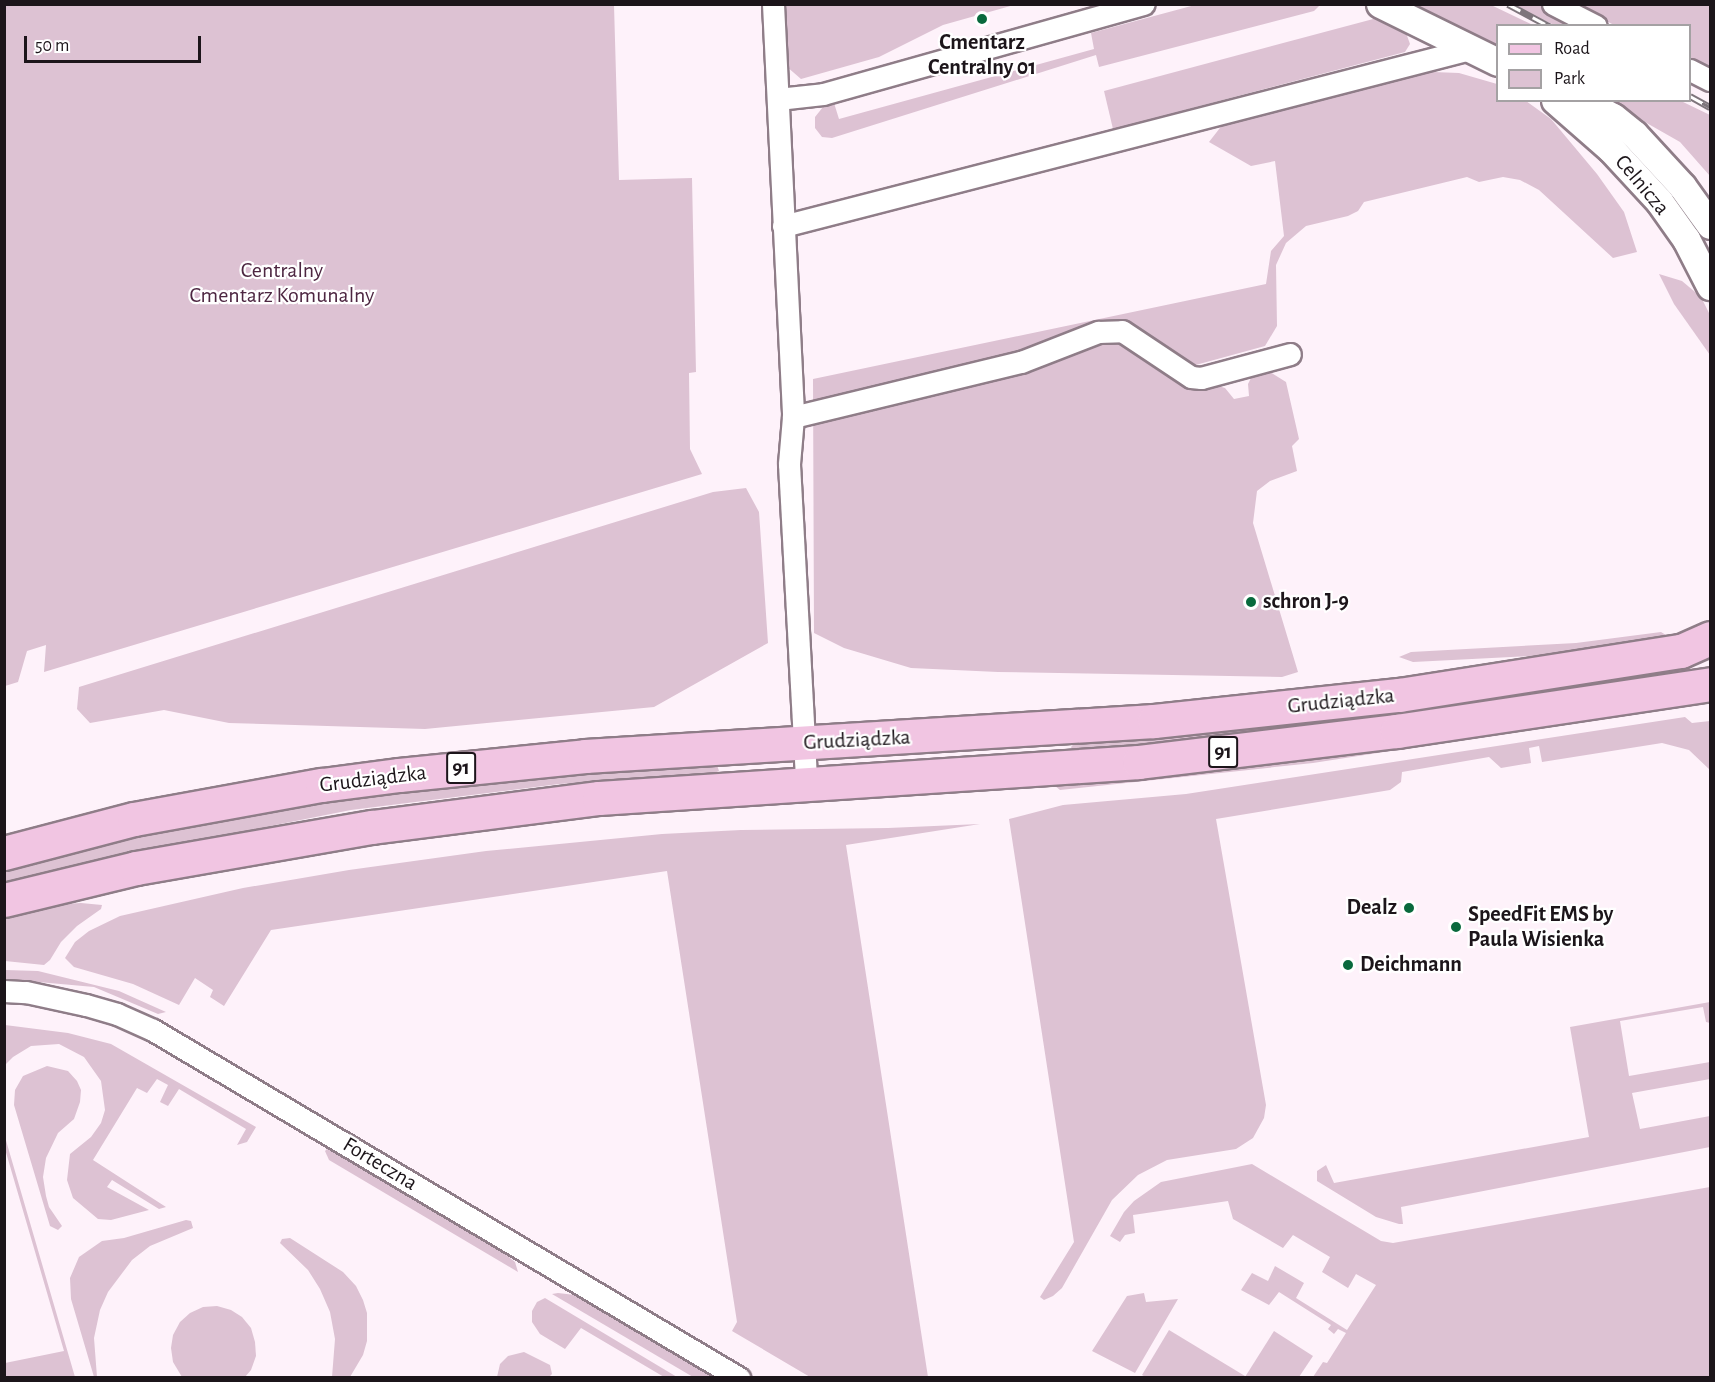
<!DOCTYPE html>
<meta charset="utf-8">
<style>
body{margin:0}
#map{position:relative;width:1715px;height:1382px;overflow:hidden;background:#fef2fa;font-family:"Alegreya Sans",sans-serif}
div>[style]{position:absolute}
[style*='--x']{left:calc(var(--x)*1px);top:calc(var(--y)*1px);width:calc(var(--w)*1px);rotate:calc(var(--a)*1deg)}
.green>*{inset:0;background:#ddc2d3}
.roads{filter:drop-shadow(2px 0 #8f7d88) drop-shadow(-2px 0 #8f7d88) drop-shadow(0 2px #8f7d88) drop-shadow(0 -2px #8f7d88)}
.minor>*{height:21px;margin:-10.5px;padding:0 10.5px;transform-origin:10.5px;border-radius:10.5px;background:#fff}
.tertiary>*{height:27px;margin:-13.5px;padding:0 13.5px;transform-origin:13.5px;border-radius:13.5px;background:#fff}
.primary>*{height:33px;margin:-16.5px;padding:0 16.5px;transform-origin:16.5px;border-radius:16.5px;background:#f1c5e2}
.rail>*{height:7px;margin-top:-3.5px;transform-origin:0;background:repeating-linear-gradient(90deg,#fff 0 14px,#7e757c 0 28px);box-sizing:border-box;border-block:2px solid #7e757c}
.dots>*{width:16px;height:16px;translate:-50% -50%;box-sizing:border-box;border:3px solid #fff;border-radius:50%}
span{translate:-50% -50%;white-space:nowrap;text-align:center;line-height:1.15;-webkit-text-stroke:4.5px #fff;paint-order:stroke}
.shield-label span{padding:2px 4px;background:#fff;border:2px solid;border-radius:4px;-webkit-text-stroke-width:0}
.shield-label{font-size:21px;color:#1c151a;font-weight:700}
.poi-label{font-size:22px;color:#1c151a;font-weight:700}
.left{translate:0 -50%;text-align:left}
.right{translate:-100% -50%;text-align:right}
.street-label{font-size:22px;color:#1c151a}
.park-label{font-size:22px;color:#4d2641}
.frame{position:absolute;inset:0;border:6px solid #1c151a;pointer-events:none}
.legend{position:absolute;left:1496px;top:24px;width:195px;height:78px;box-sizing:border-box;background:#fff;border:2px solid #a4a1a3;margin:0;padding:8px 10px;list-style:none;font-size:18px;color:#1c151a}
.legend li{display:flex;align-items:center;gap:12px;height:30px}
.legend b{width:30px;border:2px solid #a4a1a3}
.scale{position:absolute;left:24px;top:36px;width:177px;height:27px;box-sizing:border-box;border:3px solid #1c151a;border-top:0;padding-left:8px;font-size:18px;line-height:21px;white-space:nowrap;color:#1c151a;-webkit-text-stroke:4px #fff;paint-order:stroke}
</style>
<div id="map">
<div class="green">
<i style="clip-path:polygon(5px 4px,614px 5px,619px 180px,692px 178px,696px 372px,689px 373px,690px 449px,702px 474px,44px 672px,46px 645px,27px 651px,18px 682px,5px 686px)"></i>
<i style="clip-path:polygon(783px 5px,1014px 5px,943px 25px,879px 57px,801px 79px,786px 66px)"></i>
<i style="clip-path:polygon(1195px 5px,1320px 5px,1314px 11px,1099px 67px,1096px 55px,832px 138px,822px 137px,815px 128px,815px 117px,823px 107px,834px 103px,839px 119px,1094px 49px,1091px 33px)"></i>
<i style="clip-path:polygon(1413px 5px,1491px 5px,1533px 25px,1498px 26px,1497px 46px)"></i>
<i style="clip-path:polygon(1512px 5px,1542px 5px,1584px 25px,1554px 25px)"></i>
<i style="clip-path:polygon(1576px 5px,1710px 5px,1710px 73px,1690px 64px,1690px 26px,1614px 25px)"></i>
<i style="clip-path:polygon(1377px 18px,1387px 20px,1405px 30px,1410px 44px,1405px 52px,1113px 129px,1104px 91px)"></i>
<i style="clip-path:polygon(1433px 72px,1459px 73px,1497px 84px,1498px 100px,1526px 101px,1551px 119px,1597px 174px,1624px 212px,1637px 252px,1613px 258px,1539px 190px,1520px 180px,1503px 177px,1479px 182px,1467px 177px,1364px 202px,1358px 211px,1348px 216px,1306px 226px,1286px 243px,1276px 265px,1277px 326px,1265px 346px,1192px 366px,1209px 383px,1225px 388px,1234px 399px,1249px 396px,1248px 384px,1252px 376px,1259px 371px,1267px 370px,1286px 382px,1299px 439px,1292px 446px,1297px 471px,1270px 481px,1257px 491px,1253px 523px,1298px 672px,1282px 677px,998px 672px,911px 668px,844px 648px,814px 633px,813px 379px,1266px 284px,1271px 251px,1284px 236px,1275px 161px,1251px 166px,1209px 142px,1223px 124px)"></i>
<i style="clip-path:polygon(1608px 101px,1681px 101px,1710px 115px,1710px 176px,1680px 142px)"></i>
<i style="clip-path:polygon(1659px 274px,1682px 281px,1701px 297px,1710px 315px,1710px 355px,1674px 304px)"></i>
<i style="clip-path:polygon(746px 488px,759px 512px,768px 643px,654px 707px,425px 729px,229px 723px,164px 710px,90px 723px,77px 709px,79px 687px,713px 492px)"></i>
<i style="clip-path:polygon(1661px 632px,1666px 635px,1666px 640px,1590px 653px,1413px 662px,1399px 657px,1411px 652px,1576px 643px)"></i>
<i style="clip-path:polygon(1669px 666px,1671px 676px,1304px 730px,1190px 743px,1073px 751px,1071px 747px,1073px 745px,1303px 723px)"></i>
<i style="clip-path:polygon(1675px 701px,1675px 707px,1313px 763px,1060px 790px,1049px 781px)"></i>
<i style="clip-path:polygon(1685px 717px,1692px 723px,1710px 721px,1710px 770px,1689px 750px,1662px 743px,1542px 762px,1539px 746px,1529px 748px,1531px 763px,1501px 768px,1489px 757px,1402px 772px,1401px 782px,1390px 790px,1216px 819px,1266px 1105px,1264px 1118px,1253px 1138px,1236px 1149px,1167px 1160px,1138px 1175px,1112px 1200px,1062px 1288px,1053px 1296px,1044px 1300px,1040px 1297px,1074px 1242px,1009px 819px,1063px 805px,1186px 794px)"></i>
<i style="clip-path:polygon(712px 763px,717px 765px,719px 771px,712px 774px,559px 784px,351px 810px,118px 856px,5px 884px,4px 866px,262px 810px,402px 790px)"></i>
<i style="clip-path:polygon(980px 824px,846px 845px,928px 1377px,810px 1377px,732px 1331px,737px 1322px,667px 871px,271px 930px,224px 1006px,210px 997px,213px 990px,195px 978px,179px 1005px,133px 984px,74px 967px,65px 958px,75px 942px,89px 931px,120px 916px,243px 888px,349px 870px,486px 851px,662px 834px,741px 830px,888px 828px)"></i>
<i style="clip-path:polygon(81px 903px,102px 905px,101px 909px,77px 926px,61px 942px,50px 960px,44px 965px,5px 961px,5px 917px,47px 905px)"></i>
<i style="clip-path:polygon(5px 970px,38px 971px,119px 991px,166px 1012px,158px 1014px,94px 987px,5px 979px)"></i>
<i style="clip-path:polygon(1710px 1002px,1710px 1023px,1706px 1022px,1703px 1007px,1620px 1021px,1629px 1076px,1710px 1062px,1710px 1079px,1632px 1093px,1640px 1129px,1710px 1116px,1710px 1147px,1401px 1207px,1403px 1224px,1399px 1224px,1376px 1217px,1317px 1181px,1317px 1171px,1326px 1165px,1334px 1183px,1589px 1137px,1570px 1027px)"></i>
<i style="clip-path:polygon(5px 1025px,68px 1033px,111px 1044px,256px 1127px,247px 1142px,237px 1145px,246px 1129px,179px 1089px,168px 1106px,160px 1102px,168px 1085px,157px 1079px,147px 1093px,137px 1088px,93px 1160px,166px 1207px,159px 1209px,112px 1180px,107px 1187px,149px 1210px,111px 1220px,98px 1219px,73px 1198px,67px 1180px,70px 1154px,91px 1137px,101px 1123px,105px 1110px,101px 1081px,84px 1057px,59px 1044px,31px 1046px,13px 1057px,5px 1065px)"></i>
<i style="clip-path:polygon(47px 1066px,68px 1071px,77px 1081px,81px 1090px,80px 1102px,74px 1119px,58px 1133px,46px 1158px,43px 1177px,46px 1196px,49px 1207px,62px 1226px,58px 1230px,50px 1226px,14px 1105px,15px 1090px,23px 1076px)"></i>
<i style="clip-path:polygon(5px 1137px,75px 1377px,5px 1377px,5px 1363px,64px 1351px,5px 1149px)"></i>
<i style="clip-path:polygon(328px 1148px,504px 1253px,515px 1262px,518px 1272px,329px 1160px,325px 1151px)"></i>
<i style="clip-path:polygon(1252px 1164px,1381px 1241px,1393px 1243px,1710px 1187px,1710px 1377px,1313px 1377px,1323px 1362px,1327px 1363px,1346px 1333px,1338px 1329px,1334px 1334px,1328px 1329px,1331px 1325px,1279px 1292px,1269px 1305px,1241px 1290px,1252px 1273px,1268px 1281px,1275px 1266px,1304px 1283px,1296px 1298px,1347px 1330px,1376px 1285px,1356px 1274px,1348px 1288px,1322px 1272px,1330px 1257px,1293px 1235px,1283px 1248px,1233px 1219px,1228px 1201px,1133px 1215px,1135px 1233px,1125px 1235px,1120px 1242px,1110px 1236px,1124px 1212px,1134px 1201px,1161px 1182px)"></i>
<i style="clip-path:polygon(186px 1220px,191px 1221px,193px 1228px,150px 1246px,132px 1260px,108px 1292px,100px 1310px,94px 1338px,97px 1377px,94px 1377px,71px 1299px,70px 1278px,79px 1257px,102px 1241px,124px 1238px)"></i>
<i style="clip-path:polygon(290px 1238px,343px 1272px,356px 1286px,363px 1300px,367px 1313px,367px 1341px,363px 1355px,350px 1377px,332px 1377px,335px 1339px,330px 1312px,320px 1289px,308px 1270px,280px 1243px,282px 1239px)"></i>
<i style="clip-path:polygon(558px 1293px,575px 1295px,713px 1377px,693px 1377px,552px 1294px)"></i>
<i style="clip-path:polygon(1144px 1293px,1146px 1302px,1178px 1299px,1135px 1373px,1092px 1351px,1127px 1296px)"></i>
<i style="clip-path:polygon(545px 1298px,677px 1377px,664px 1377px,581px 1328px,565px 1349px,540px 1334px,532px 1322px,532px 1311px,537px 1302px)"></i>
<i style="clip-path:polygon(217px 1306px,231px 1310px,242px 1317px,251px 1328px,255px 1342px,256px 1356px,251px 1370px,245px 1377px,182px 1377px,173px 1362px,171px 1348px,173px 1335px,180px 1322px,190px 1313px,203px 1307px)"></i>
<i style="clip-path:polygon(1169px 1330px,1245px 1376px,1244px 1377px,1147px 1378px,1142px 1375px)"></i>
<i style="clip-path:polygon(1274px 1331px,1313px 1356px,1299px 1377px,1245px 1377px)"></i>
<i style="clip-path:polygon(524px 1352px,550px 1365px,552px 1374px,549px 1377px,497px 1377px,500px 1364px,508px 1356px)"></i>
</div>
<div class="roads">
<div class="minor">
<i style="--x:773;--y:4;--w:413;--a:87.2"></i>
<i style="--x:793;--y:417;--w:47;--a:94.9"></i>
<i style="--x:789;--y:464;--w:319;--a:86.9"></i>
<i style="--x:1553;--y:4;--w:48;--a:27.1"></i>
<i style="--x:1690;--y:70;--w:22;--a:27"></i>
<i style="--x:778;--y:99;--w:45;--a:-6.3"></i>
<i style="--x:823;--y:94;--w:333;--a:-15.7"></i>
<i style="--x:783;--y:226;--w:709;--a:-14.45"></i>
<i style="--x:793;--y:417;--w:235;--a:-13.6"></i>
<i style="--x:1021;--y:362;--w:83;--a:-21.3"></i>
<i style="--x:1098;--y:332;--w:24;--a:-2"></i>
<i style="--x:1122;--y:331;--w:83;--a:33.7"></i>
<i style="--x:1191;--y:377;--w:10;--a:6"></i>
<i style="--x:1201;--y:378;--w:92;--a:-15.1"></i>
<i style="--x:4;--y:991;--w:22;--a:3"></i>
<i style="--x:26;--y:992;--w:61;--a:12.2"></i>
<i style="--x:86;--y:1005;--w:32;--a:16"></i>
<i style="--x:117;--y:1014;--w:39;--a:24"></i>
<i style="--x:153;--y:1030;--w:682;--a:30.7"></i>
</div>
<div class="tertiary">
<i style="--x:1380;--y:4;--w:131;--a:26.2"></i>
<i style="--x:1555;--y:100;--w:74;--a:41.2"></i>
<i style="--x:1611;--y:149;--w:71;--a:47.3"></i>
<i style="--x:1659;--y:201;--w:47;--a:54.6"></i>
<i style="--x:1686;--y:239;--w:53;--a:62.9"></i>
<i style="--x:1582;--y:100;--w:35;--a:29"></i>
<i style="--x:1613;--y:117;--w:27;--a:39"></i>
<i style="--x:1634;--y:134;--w:71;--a:47.3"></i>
<i style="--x:1682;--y:186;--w:48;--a:54.3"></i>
</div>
<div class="primary">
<i style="--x:4;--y:853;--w:134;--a:-14.7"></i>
<i style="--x:134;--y:819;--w:191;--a:-10.3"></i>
<i style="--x:322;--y:785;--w:78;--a:-7.4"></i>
<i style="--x:399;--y:775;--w:187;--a:-5.8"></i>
<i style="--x:585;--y:756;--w:570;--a:-3.52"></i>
<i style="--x:1154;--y:721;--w:246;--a:-6.1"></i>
<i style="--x:1399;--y:695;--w:285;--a:-8.9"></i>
<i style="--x:1681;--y:651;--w:32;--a:-24"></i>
<i style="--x:4;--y:900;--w:136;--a:-13.6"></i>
<i style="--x:136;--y:868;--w:240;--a:-9.9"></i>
<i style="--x:372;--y:827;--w:229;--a:-7.3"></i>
<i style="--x:599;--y:798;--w:541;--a:-3.81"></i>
<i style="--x:1139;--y:762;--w:260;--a:-6.9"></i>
<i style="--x:1397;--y:731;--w:317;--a:-8.5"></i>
</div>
</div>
<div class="rail">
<i style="--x:1508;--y:4;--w:47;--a:28.2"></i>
<i style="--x:1690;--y:96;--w:23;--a:29"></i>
</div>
<div class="dots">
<i style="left:982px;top:19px;background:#09693d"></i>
<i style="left:1251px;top:602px;background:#09693d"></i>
<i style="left:1409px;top:908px;background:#09693d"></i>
<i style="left:1456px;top:927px;background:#09693d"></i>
<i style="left:1348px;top:965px;background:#09693d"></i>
</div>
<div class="shield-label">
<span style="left:1223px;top:752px">91</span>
<span style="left:461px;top:768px">91</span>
</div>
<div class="poi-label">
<span style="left:982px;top:55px">Cmentarz<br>Centralny 01</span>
<span class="left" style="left:1263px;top:602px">schron J-9</span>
<span class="right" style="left:1397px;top:908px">Dealz</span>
<span class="left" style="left:1468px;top:927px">SpeedFit EMS by<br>Paula Wisienka</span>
<span class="left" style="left:1360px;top:965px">Deichmann</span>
</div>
<div class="street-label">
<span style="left:1642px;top:185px;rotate:50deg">Celnicza</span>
<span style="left:1341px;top:701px;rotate:-6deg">Grudziądzka</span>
<span style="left:857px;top:740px;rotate:-3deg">Grudziądzka</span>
<span style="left:373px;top:779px;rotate:-7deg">Grudziądzka</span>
<span style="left:380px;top:1164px;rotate:31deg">Forteczna</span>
</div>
<div class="park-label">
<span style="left:282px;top:283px">Centralny<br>Cmentarz Komunalny</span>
</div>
<div class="frame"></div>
<ul class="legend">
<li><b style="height:8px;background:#f1c5e2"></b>Road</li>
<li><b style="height:16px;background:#ddc2d3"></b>Park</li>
</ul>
<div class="scale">50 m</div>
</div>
